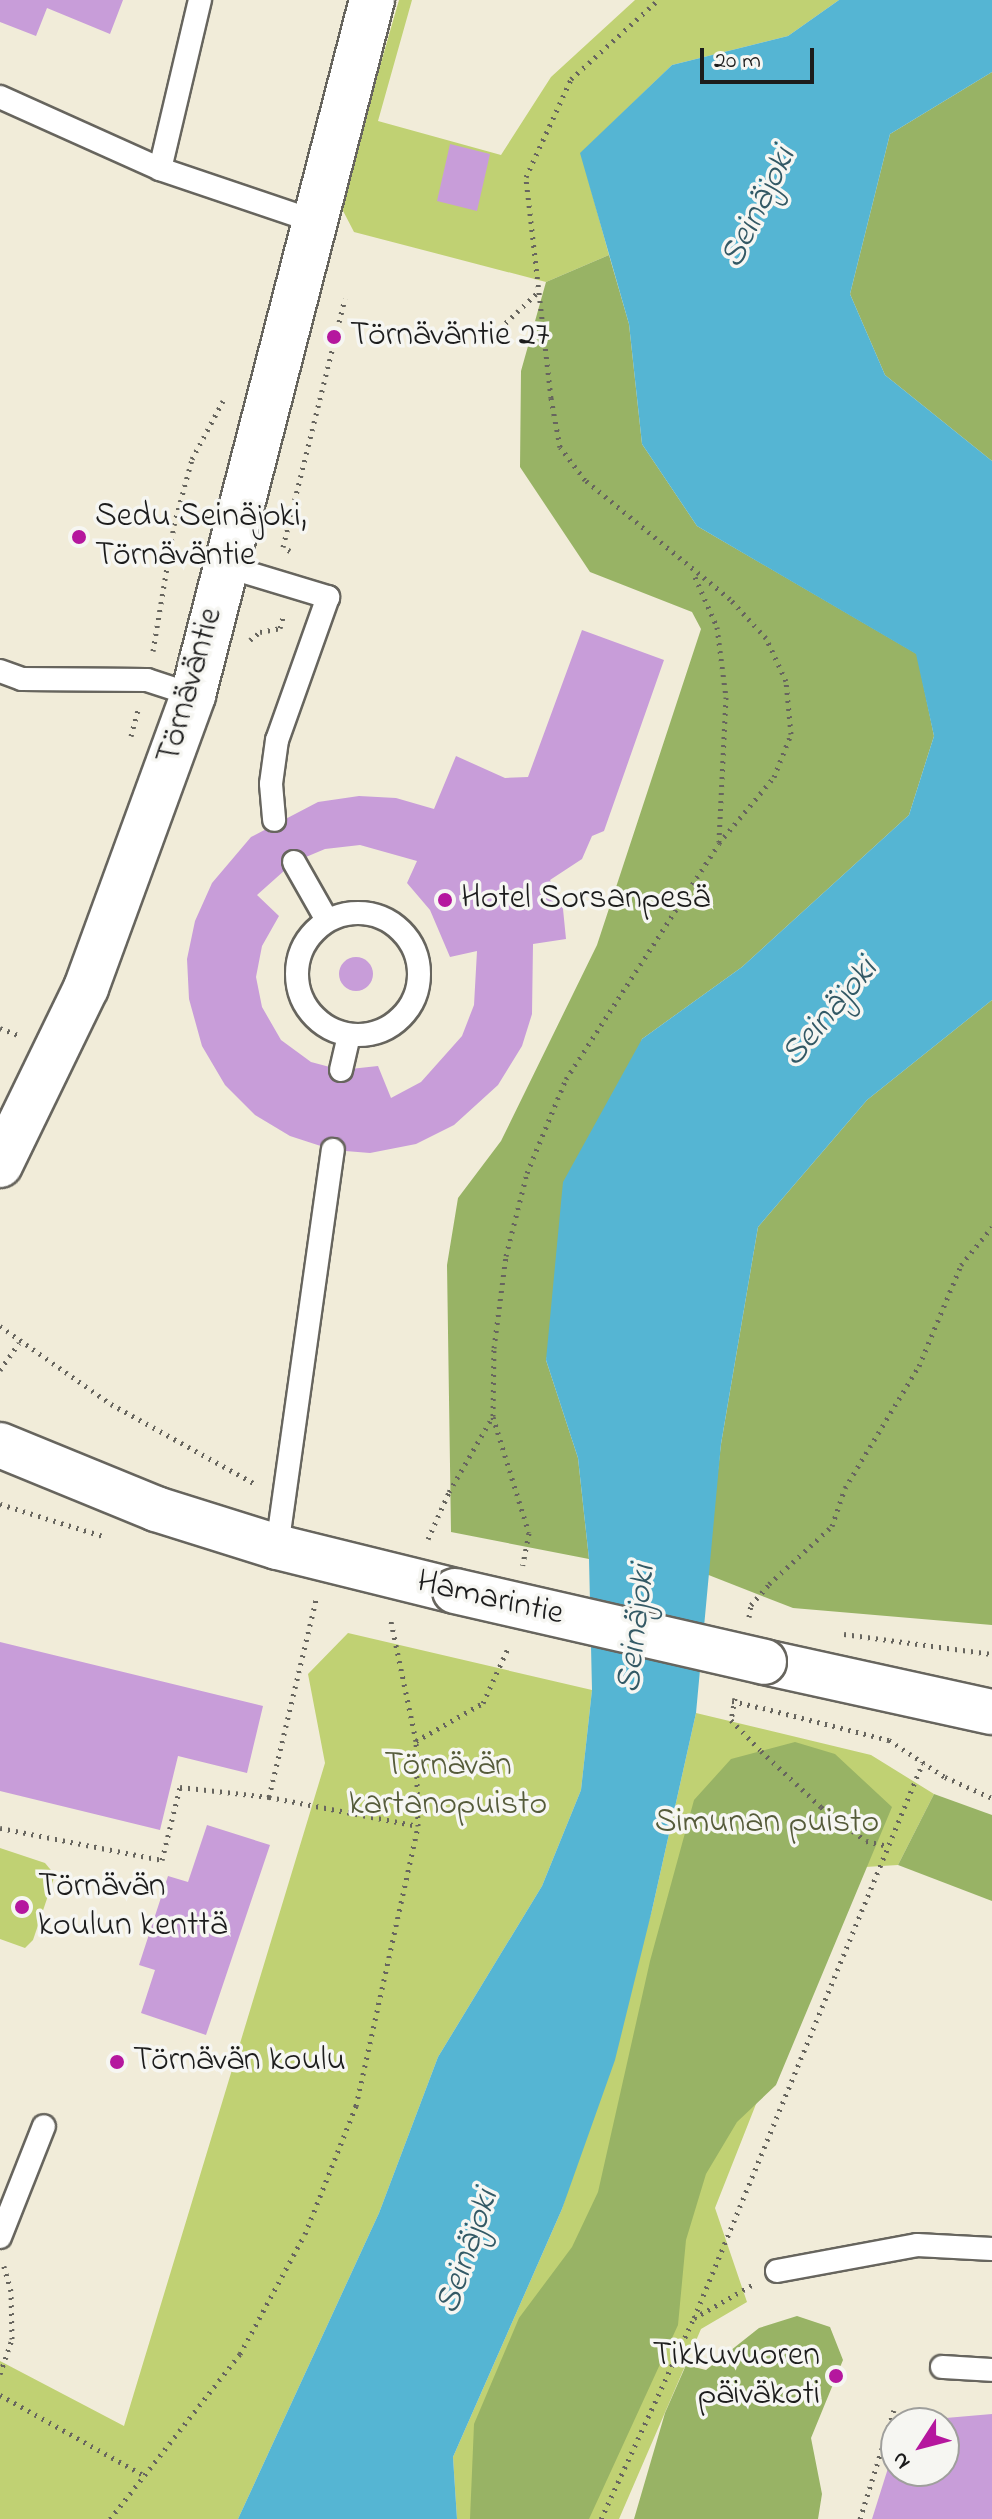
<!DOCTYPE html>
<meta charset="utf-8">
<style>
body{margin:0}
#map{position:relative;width:992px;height:2519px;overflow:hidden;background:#f1ecd9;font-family:"Indie Flower",sans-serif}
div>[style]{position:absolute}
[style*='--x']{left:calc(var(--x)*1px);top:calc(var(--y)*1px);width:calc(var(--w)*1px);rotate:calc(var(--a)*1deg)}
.green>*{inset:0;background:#c0d173}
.forest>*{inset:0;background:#98b365}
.water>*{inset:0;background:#55b5d3}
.building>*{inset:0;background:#c89dd9}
.round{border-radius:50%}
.path>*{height:5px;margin-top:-2.5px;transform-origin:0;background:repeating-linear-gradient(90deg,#67655e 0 2px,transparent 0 8px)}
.roads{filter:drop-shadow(2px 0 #67655e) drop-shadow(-2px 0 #67655e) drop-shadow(0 2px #67655e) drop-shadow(0 -2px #67655e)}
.lane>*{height:22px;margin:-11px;padding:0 11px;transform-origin:11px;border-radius:11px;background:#fff}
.lane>.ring{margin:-11px;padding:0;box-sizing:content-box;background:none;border:22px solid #fff;border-radius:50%}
.secondary>*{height:44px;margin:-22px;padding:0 22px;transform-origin:22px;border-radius:22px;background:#fff}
.primary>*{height:44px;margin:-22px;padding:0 22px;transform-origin:22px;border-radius:22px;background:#fff}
.path-bridge>*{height:5px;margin-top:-2.5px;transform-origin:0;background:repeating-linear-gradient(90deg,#67655e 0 2px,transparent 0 8px)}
.bridges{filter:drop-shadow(2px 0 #67655e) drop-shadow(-2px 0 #67655e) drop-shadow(0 2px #67655e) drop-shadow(0 -2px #67655e)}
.secondary-bridge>*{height:44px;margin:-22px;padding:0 22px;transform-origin:22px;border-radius:22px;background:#fff}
.dots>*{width:22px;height:22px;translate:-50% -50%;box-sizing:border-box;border:4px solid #f6f6f2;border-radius:50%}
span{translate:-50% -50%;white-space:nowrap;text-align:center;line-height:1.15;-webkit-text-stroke:7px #f6f6f2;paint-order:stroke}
.poi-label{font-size:34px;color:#1c1c1c}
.left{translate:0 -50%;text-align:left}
.right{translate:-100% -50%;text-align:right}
.street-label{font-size:34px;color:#1c1c1c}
.park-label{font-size:34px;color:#555b3a}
.water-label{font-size:36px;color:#335965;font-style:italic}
.north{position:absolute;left:880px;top:2407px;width:80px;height:80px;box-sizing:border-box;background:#f6f6f2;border:2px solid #9f9f9c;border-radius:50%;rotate:234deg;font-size:22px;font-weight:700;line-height:32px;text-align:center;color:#1c1c1c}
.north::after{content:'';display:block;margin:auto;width:28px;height:36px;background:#b5179e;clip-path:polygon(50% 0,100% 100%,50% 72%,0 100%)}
.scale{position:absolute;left:700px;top:48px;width:114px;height:36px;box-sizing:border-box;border:4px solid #1c1c1c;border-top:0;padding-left:10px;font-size:24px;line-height:28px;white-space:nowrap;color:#1c1c1c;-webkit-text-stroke:6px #f6f6f2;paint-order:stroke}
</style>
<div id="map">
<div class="green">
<i style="clip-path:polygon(399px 0,412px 0,378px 121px,501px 155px,551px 77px,635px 0,839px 0,788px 36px,672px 65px,581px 153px,609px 255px,546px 282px,354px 232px,340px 205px)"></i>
<i style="clip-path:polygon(348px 1633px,592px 1690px,581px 1790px,542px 1886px,438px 2057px,379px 2213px,238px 2519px,0 2519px,0 2361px,124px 2426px,325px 1763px,308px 1674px)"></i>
<i style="clip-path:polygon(696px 1713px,871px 1755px,934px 1794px,898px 1865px,849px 1868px,715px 2208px,747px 2302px,701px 2329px,619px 2519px,457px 2519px,453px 2457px,562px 2209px,652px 1910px)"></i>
<i style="clip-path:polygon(0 1848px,45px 1863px,55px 1875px,33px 1940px,25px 1948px,0 1939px)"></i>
</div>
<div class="forest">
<i style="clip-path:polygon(992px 72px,992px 461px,885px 375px,850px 294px,890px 134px)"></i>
<i style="clip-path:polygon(609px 255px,629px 324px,642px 444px,697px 526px,917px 654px,934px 736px,909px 815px,742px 967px,642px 1039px,546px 1360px,578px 1458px,589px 1559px,451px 1532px,447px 1265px,458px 1198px,501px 1141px,597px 945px,701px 629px,692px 612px,590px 572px,520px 467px,521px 371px,546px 282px)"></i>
<i style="clip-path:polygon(992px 1000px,992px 1625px,793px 1608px,706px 1574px,721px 1444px,758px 1227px,867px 1100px)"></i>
<i style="clip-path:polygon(795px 1742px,835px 1754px,892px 1807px,776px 2085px,737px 2122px,706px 2174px,686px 2240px,678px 2325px,589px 2519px,470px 2519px,474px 2424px,519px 2318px,572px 2247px,598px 2192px,650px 1961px,694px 1800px,731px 1759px)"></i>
<i style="clip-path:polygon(934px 1794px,992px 1815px,992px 1901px,898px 1865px)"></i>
<i style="clip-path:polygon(797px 2316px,830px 2327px,843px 2360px,811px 2438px,822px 2494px,818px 2519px,634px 2519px,665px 2413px,686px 2365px,706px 2370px,759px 2328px)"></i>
</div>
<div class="water">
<i style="clip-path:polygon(839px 0,992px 0,992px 72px,890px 134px,850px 294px,885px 375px,992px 461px,992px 1000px,867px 1100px,758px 1227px,721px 1444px,696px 1713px,652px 1910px,615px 2060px,562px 2209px,453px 2457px,457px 2519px,238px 2519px,379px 2213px,438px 2057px,542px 1886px,581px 1790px,592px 1690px,589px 1559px,578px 1458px,546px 1360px,563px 1182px,642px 1039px,742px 967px,909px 815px,934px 736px,916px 654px,697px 526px,642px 444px,629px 324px,580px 153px,672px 65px,788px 36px)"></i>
</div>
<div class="building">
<i style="clip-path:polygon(0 0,123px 0,110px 34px,47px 8px,36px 36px,0 22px)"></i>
<i style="clip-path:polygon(450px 144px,490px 154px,477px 211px,437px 201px)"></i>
<i style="clip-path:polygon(evenodd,582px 630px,664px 660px,604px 831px,592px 836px,582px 859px,550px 880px,563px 909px,566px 939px,533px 944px,532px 1014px,522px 1046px,498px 1085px,454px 1125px,416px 1144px,370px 1153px,333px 1150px,290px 1136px,255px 1115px,225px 1085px,202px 1046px,189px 999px,187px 959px,195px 921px,212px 883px,251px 837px,318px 802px,359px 796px,396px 798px,434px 809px,456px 756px,505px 778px,528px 777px,582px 630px,360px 845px,417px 861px,407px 883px,430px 910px,450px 957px,477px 951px,474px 1005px,462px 1036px,421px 1082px,391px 1098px,378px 1066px,341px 1070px,311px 1062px,281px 1040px,262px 1007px,256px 977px,262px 946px,279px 916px,257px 895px,294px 862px,325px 849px,360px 845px)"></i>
<i class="round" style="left:339px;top:957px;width:34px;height:34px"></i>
<i style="clip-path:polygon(0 1642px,263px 1706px,247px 1773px,178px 1756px,160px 1830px,0 1791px)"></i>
<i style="clip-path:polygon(207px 1825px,270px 1845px,206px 2035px,141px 2013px,155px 1970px,139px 1965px,168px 1876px,188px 1882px)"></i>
<i style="clip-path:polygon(992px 2414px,992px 2519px,872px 2519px,895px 2446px,896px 2471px,944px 2471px,944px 2423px,911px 2421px)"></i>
</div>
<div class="path">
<i style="--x:494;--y:334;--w:59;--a:-43.6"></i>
<i style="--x:290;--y:551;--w:8;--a:-150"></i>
<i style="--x:283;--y:547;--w:256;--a:-76"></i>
<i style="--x:695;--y:577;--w:55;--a:66.3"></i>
<i style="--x:717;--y:627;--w:71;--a:82.7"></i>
<i style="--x:726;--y:697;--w:145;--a:92.8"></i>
<i style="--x:250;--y:640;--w:13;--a:-39"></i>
<i style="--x:260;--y:632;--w:20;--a:-11"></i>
<i style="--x:280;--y:628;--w:15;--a:-74"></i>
<i style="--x:153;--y:651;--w:128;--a:-80.5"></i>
<i style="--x:174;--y:525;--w:68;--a:-74.7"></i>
<i style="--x:192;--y:459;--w:66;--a:-61.9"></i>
<i style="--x:131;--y:736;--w:30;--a:-75"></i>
<i style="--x:0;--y:1028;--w:19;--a:21"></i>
<i style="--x:0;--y:1326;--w:136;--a:35.1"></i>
<i style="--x:111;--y:1404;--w:167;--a:29"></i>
<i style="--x:0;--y:1370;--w:33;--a:-55"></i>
<i style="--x:493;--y:1417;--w:121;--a:72.8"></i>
<i style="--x:529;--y:1533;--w:33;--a:101"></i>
<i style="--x:0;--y:1504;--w:111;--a:17.3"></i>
<i style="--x:428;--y:1539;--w:51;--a:-65.9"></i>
<i style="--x:449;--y:1492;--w:88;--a:-59.9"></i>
<i style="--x:493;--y:1416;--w:68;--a:-89.2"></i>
<i style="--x:494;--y:1348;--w:93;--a:-82.6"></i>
<i style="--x:506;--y:1256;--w:86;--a:-75.8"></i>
<i style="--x:527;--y:1173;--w:102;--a:-67.5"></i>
<i style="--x:566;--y:1079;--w:281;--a:-57"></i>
<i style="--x:719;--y:843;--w:86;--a:-50.2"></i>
<i style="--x:774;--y:777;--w:46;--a:-68.4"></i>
<i style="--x:791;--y:734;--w:53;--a:-95.4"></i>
<i style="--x:786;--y:681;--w:47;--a:-114.9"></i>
<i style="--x:766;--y:638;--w:53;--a:-132.7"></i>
<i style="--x:730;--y:599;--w:188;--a:-140.6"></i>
<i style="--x:585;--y:480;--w:41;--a:-127.1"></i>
<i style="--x:560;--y:447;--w:50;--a:-100.4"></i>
<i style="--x:551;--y:398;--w:222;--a:-96.5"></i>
<i style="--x:526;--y:177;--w:108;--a:-65.3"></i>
<i style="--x:571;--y:79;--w:118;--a:-42.2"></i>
<i style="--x:749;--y:1617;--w:12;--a:-81"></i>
<i style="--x:751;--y:1605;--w:28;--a:-49"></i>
<i style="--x:769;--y:1584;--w:86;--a:-42.6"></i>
<i style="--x:832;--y:1526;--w:40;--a:-71.1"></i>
<i style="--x:845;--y:1488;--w:143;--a:-58.8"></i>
<i style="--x:919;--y:1366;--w:109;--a:-67.4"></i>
<i style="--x:961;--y:1265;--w:49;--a:-50.8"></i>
<i style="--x:844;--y:1634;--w:149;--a:7.7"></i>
<i style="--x:735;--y:1698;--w:22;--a:100"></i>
<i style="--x:731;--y:1720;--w:43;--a:45.9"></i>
<i style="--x:761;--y:1751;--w:82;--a:43"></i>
<i style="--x:821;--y:1807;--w:56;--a:37.1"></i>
<i style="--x:866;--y:1841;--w:23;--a:13"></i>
<i style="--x:763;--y:1708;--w:130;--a:14.3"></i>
<i style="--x:889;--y:1740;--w:67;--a:33.5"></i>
<i style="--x:945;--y:1777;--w:51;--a:24.1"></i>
<i style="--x:416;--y:1741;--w:77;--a:-29.6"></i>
<i style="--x:483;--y:1703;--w:63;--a:-65.5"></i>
<i style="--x:269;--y:1797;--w:204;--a:-76.6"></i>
<i style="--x:0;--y:1828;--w:165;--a:11.2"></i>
<i style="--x:162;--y:1860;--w:75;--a:-76.1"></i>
<i style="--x:180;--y:1787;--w:90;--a:6.4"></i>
<i style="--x:269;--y:1797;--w:152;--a:11"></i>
<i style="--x:694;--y:2318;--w:601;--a:-67.61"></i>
<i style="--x:0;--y:2374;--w:37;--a:-71"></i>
<i style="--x:12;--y:2339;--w:48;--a:-91.2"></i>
<i style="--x:11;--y:2291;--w:26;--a:-106"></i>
<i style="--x:0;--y:2395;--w:166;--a:29.2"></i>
<i style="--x:110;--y:2519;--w:210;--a:-51.8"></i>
<i style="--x:240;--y:2354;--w:136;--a:-61.6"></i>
<i style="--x:305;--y:2234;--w:138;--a:-68.3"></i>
<i style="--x:356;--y:2106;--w:287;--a:-77.5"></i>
<i style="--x:418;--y:1826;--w:85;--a:-91.3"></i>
<i style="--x:416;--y:1741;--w:127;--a:-101.8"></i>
<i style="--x:601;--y:2519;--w:221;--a:-65.2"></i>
<i style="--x:694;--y:2318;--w:67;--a:-29.6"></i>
<i style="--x:860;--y:2519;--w:114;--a:-72.7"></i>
</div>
<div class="roads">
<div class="lane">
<i style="--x:0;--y:97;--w:175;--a:24.2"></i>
<i style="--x:160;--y:169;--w:163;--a:18.7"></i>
<i style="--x:160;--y:169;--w:174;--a:-76.7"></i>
<i style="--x:225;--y:566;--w:108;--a:16.8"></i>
<i style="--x:328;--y:597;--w:152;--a:109.6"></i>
<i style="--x:277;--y:740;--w:44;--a:97.8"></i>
<i style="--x:271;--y:784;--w:36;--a:85"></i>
<i style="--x:0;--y:671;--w:23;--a:20"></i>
<i style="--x:22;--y:679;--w:125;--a:0.5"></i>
<i style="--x:147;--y:680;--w:48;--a:18.1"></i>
<i style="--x:294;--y:862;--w:67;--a:60.4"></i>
<i class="ring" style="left:297px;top:913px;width:100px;height:100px"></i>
<i style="--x:341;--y:1070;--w:35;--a:-77"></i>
<i style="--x:277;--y:1547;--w:401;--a:-82"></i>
<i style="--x:0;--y:2237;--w:119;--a:-68.4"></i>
<i style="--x:777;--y:2271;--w:142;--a:-10.5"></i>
<i style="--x:917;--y:2245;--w:75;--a:3.1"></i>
<i style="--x:942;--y:2367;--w:50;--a:3.4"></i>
</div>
<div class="secondary">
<i style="--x:0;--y:1445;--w:169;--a:22.3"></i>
<i style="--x:156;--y:1509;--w:127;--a:17.4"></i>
<i style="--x:277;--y:1547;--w:183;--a:13.9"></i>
<i style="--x:764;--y:1662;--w:233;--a:12.4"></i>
</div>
<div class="primary">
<i style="--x:0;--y:1165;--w:197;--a:-64.1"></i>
<i style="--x:86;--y:988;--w:312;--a:-69.9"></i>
<i style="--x:193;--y:695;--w:718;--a:-75.56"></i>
</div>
</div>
<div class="path-bridge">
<i style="--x:732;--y:1701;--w:32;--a:13"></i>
</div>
<div class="bridges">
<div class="secondary-bridge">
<i style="--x:455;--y:1591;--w:317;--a:12.9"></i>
</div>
</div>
<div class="dots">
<i style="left:334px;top:337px;background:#b5179e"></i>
<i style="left:79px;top:537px;background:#b5179e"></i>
<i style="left:445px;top:900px;background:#b5179e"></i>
<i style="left:22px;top:1907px;background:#b5179e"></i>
<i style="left:117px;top:2062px;background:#b5179e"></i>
<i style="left:836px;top:2376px;background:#b5179e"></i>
</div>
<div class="poi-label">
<span class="left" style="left:350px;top:337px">Törnäväntie 27</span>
<span class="left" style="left:95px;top:537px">Sedu Seinäjoki,<br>Törnäväntie</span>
<span class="left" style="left:461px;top:900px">Hotel Sorsanpesä</span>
<span class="left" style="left:38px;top:1907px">Törnävän<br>koulun kenttä</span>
<span class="left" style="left:133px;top:2062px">Törnävän koulu</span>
<span class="right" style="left:820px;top:2376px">Tikkuvuoren<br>päiväkoti</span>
</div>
<div class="street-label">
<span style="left:191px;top:686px;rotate:-74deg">Törnäväntie</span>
<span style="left:490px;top:1599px;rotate:13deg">Hamarintie</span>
</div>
<div class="park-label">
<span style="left:448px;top:1786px">Törnävän<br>kartanopuisto</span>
<span style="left:767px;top:1824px">Simunan puisto</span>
</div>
<div class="water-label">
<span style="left:759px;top:208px;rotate:-64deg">Seinäjoki</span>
<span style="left:830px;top:1013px;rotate:-50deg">Seinäjoki</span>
<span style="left:637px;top:1629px;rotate:-83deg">Seinäjoki</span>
<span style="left:468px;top:2252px;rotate:-71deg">Seinäjoki</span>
</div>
<div class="north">N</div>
<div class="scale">20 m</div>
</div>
